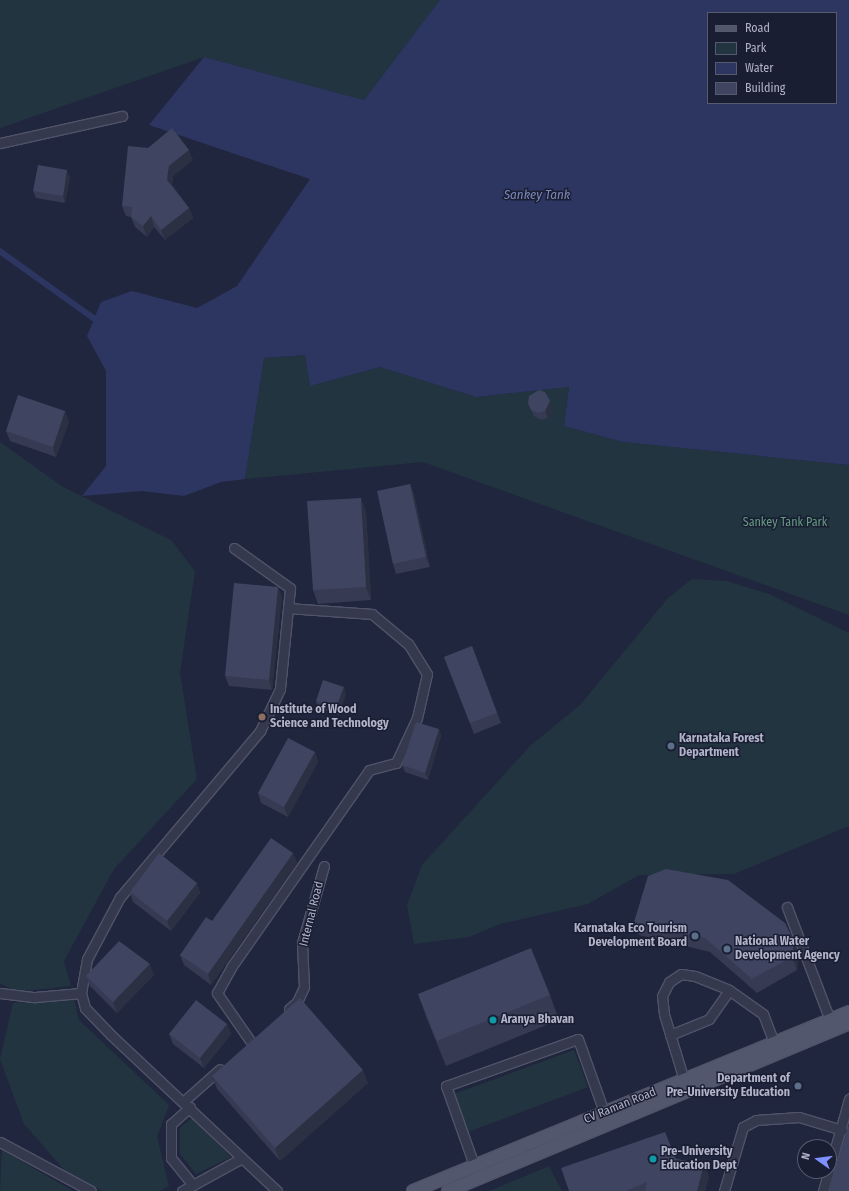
<!DOCTYPE html>
<style>
body{margin:0}
#map{position:relative;width:849px;height:1191px;overflow:hidden;background:#20263e;font-family:"Fira Sans Condensed",sans-serif}
div>[style]{position:absolute}
[style*='--x']{left:calc(var(--x)*1px);top:calc(var(--y)*1px);width:calc(var(--w)*1px);rotate:calc(var(--a)*1deg)}
.green>*{inset:0;background:#22343f}
.water>*{inset:0;background:#2d3661}
.stream>*{height:5.5px;margin:-2.75px;padding:0 2.75px;transform-origin:2.75px;border-radius:2.75px;background:#2d3661}
.roads{filter:drop-shadow(1px 0 #505369) drop-shadow(-1px 0 #505369) drop-shadow(0 1px #505369) drop-shadow(0 -1px #505369)}
.lane>*{height:9px;margin:-4.5px;padding:0 4.5px;transform-origin:4.5px;border-radius:4.5px;background:#35394e}
.primary>*{height:12px;margin:-6px;padding:0 6px;transform-origin:6px;border-radius:6px;background:#52576e}
.wall>*{inset:0;background:#363a53}
.shaded-wall>*{inset:0;background:#2c3043}
.building>*{inset:0;background:#3f4460}
.dots>*{width:11px;height:11px;translate:-50% -50%;box-sizing:border-box;border:2px solid #1a1e33;border-radius:50%}
span{translate:-50% -50%;white-space:nowrap;text-align:center;line-height:1.15;-webkit-text-stroke:3px #1a1e33;paint-order:stroke}
.park-label{font-size:12px;color:#659d80}
.poi-label{font-size:12px;color:#b0b3c9;font-weight:700}
.left{translate:0 -50%;text-align:left}
.right{translate:-100% -50%;text-align:right}
.street-label{font-size:12px;color:#b0b3c9}
.water-label{font-size:13px;color:#7c87b8;font-style:italic}
.legend{position:absolute;left:707px;top:12px;width:130px;height:92px;box-sizing:border-box;background:#1a1e33;border:1px solid #565a6f;margin:0;padding:5px 7px;list-style:none;font-size:12px;color:#b0b3c9}
.legend li{display:flex;align-items:center;gap:8px;height:20px}
.legend b{width:20px;border:1px solid #565a6f}
.north{position:absolute;left:797px;top:1139px;width:40px;height:40px;box-sizing:border-box;background:#1a1e33;border:1px solid #565a6f;border-radius:50%;rotate:284deg;font-size:11px;font-weight:700;line-height:16px;text-align:center;color:#b0b3c9}
.north::after{content:'';display:block;margin:auto;width:14px;height:18px;background:#7f91ff;clip-path:polygon(50% 0,100% 100%,50% 72%,0 100%)}
</style>
<div id="map">
<div class="green">
<i style="clip-path:polygon(0 0,440px 0,364px 100px,204px 57px,0 128px)"></i>
<i style="clip-path:polygon(305px 355px,310px 386px,380px 367px,476px 397px,569px 387px,564px 426px,623px 442px,849px 465px,849px 615px,423px 462px,245px 479px,264px 358px)"></i>
<i style="clip-path:polygon(0 442px,63px 487px,171px 540px,195px 571px,180px 673px,197px 779px,114px 869px,64px 961px,71px 986px,16px 992px,0 983px)"></i>
<i style="clip-path:polygon(692px 579px,727px 581px,769px 594px,849px 633px,849px 826px,734px 874px,639px 875px,588px 904px,500px 924px,469px 937px,414px 944px,407px 905px,422px 865px,530px 746px,581px 704px,668px 598px)"></i>
<i style="clip-path:polygon(74px 999px,79px 1020px,169px 1105px,157px 1137px,169px 1186px,159px 1191px,102px 1191px,67px 1173px,24px 1124px,0 1059px,13px 1003px)"></i>
<i style="clip-path:polygon(574px 1050px,588px 1087px,468px 1132px,454px 1094px)"></i>
<i style="clip-path:polygon(192px 1118px,231px 1157px,196px 1174px,180px 1154px,180px 1128px)"></i>
<i style="clip-path:polygon(2px 1150px,73px 1191px,0 1191px)"></i>
<i style="clip-path:polygon(549px 1166px,562px 1191px,489px 1191px)"></i>
</div>
<div class="water">
<i style="clip-path:polygon(evenodd,440px 0,849px 0,849px 465px,623px 442px,564px 426px,569px 387px,476px 397px,380px 367px,310px 386px,305px 355px,264px 358px,245px 479px,221px 482px,184px 496px,142px 491px,82px 496px,106px 466px,106px 371px,87px 336px,101px 302px,132px 291px,197px 308px,237px 286px,310px 179px,149px 125px,204px 57px,364px 100px,440px 0,708px 13px,836px 13px,836px 103px,708px 103px,708px 13px)"></i>
</div>
<div class="stream">
<i style="--x:0;--y:251;--w:122;--a:35.6"></i>
</div>
<div class="roads">
<div class="lane">
<i style="--x:0;--y:143;--w:125;--a:-12.5"></i>
<i style="--x:234;--y:548;--w:69;--a:35.5"></i>
<i style="--x:290;--y:588;--w:101;--a:95.7"></i>
<i style="--x:280;--y:689;--w:47;--a:115.5"></i>
<i style="--x:260;--y:731;--w:217;--a:130.1"></i>
<i style="--x:120;--y:897;--w:70;--a:118"></i>
<i style="--x:87;--y:959;--w:35;--a:100"></i>
<i style="--x:81;--y:993;--w:16;--a:75"></i>
<i style="--x:85;--y:1008;--w:37;--a:46"></i>
<i style="--x:111;--y:1035;--w:228;--a:43.2"></i>
<i style="--x:787;--y:907;--w:121;--a:69.2"></i>
<i style="--x:0;--y:993;--w:35;--a:7"></i>
<i style="--x:35;--y:997;--w:46;--a:-5"></i>
<i style="--x:289;--y:1009;--w:11;--a:-41"></i>
<i style="--x:297;--y:1002;--w:17;--a:-65"></i>
<i style="--x:304;--y:987;--w:44;--a:-92.6"></i>
<i style="--x:302;--y:943;--w:80;--a:-74.1"></i>
<i style="--x:670;--y:1035;--w:42;--a:-22.3"></i>
<i style="--x:709;--y:1019;--w:35;--a:-55"></i>
<i style="--x:251;--y:1042;--w:60;--a:-124.8"></i>
<i style="--x:217;--y:993;--w:31;--a:-61"></i>
<i style="--x:232;--y:966;--w:239;--a:-55"></i>
<i style="--x:369;--y:770;--w:28;--a:-15"></i>
<i style="--x:396;--y:763;--w:50;--a:-65"></i>
<i style="--x:417;--y:718;--w:45;--a:-77.2"></i>
<i style="--x:427;--y:674;--w:36;--a:-122"></i>
<i style="--x:408;--y:644;--w:47;--a:-140.2"></i>
<i style="--x:372;--y:614;--w:84;--a:-175.9"></i>
<i style="--x:684;--y:1080;--w:69;--a:-106.9"></i>
<i style="--x:664;--y:1014;--w:18;--a:-96"></i>
<i style="--x:662;--y:996;--w:16;--a:-63"></i>
<i style="--x:669;--y:982;--w:14;--a:-34"></i>
<i style="--x:681;--y:974;--w:14;--a:8"></i>
<i style="--x:695;--y:976;--w:37;--a:22"></i>
<i style="--x:729;--y:990;--w:42;--a:35.2"></i>
<i style="--x:763;--y:1014;--w:31;--a:69"></i>
<i style="--x:184;--y:1101;--w:48;--a:-41.6"></i>
<i style="--x:190;--y:1107;--w:25;--a:138"></i>
<i style="--x:171;--y:1124;--w:34;--a:90"></i>
<i style="--x:171;--y:1158;--w:35;--a:51"></i>
<i style="--x:0;--y:1142;--w:103;--a:28.3"></i>
<i style="--x:474;--y:1165;--w:84;--a:-109.5"></i>
<i style="--x:446;--y:1086;--w:140;--a:-19.6"></i>
<i style="--x:578;--y:1039;--w:77;--a:70.4"></i>
<i style="--x:182;--y:1191;--w:68;--a:-28.8"></i>
<i style="--x:724;--y:1191;--w:67;--a:-73.5"></i>
<i style="--x:743;--y:1127;--w:15;--a:-28"></i>
<i style="--x:756;--y:1120;--w:43;--a:-4"></i>
<i style="--x:799;--y:1117;--w:45;--a:16.8"></i>
<i style="--x:823;--y:1191;--w:96;--a:-74.2"></i>
</div>
<div class="primary">
<i style="--x:413;--y:1191;--w:471;--a:-22.3"></i>
<i style="--x:448;--y:1191;--w:435;--a:-22.7"></i>
</div>
</div>
<div class="wall">
<i style="clip-path:polygon(193px 160px,173px 176px,172px 185px,189px 208px,193px 218px,165px 240px,154px 227px,147px 237px,135px 227px,131px 217px,126px 216px,122px 206px)"></i>
<i style="clip-path:polygon(70px 177px,65px 203px,36px 198px,33px 191px)"></i>
<i style="clip-path:polygon(528px 403px,553px 408px,548px 418px,541px 420px,534px 416px)"></i>
<i style="clip-path:polygon(65px 411px,69px 422px,56px 457px,10px 441px,6px 431px)"></i>
<i style="clip-path:polygon(410px 484px,414px 494px,430px 567px,396px 574px,393px 564px)"></i>
<i style="clip-path:polygon(366px 511px,371px 600px,318px 604px,313px 590px)"></i>
<i style="clip-path:polygon(278px 587px,282px 597px,272px 690px,229px 686px,225px 676px)"></i>
<i style="clip-path:polygon(472px 646px,501px 723px,474px 734px,444px 657px)"></i>
<i style="clip-path:polygon(346px 694px,339px 715px,318px 708px,316px 701px)"></i>
<i style="clip-path:polygon(439px 729px,441px 736px,428px 780px,405px 772px,402px 765px)"></i>
<i style="clip-path:polygon(315px 752px,318px 762px,288px 817px,261px 803px,258px 793px)"></i>
<i style="clip-path:polygon(293px 853px,297px 863px,211px 985px,184px 965px,180px 955px,212px 921px)"></i>
<i style="clip-path:polygon(197px 883px,200px 893px,171px 931px,133px 902px,130px 892px)"></i>
<i style="clip-path:polygon(634px 922px,794px 941px,799px 955px,797px 970px,757px 993px,710px 952px,639px 935px)"></i>
<i style="clip-path:polygon(154px 975px,117px 1013px,90px 986px,86px 976px)"></i>
<i style="clip-path:polygon(418px 994px,550px 995px,559px 1020px,446px 1066px,427px 1019px)"></i>
<i style="clip-path:polygon(227px 1024px,231px 1034px,204px 1068px,173px 1044px,169px 1034px)"></i>
<i style="clip-path:polygon(212px 1076px,368px 1083px,280px 1161px,217px 1089px)"></i>
<i style="clip-path:polygon(676px 1159px,704px 1164px,709px 1177px,705px 1191px,569px 1191px)"></i>
</div>
<div class="shaded-wall">
<i style="clip-path:polygon(189px 150px,193px 160px,173px 176px,171px 190px,167px 180px,169px 166px)"></i>
<i style="clip-path:polygon(67px 170px,70px 177px,65px 203px,63px 196px)"></i>
<i style="clip-path:polygon(189px 208px,193px 218px,165px 240px,161px 230px)"></i>
<i style="clip-path:polygon(151px 216px,154px 227px,147px 237px,143px 226px)"></i>
<i style="clip-path:polygon(550px 401px,553px 408px,548px 418px,545px 411px)"></i>
<i style="clip-path:polygon(65px 411px,69px 422px,56px 457px,53px 447px)"></i>
<i style="clip-path:polygon(410px 484px,414px 494px,430px 567px,426px 557px)"></i>
<i style="clip-path:polygon(361px 498px,366px 511px,371px 600px,366px 587px)"></i>
<i style="clip-path:polygon(278px 587px,282px 597px,272px 690px,269px 680px)"></i>
<i style="clip-path:polygon(344px 687px,346px 694px,339px 715px,336px 708px)"></i>
<i style="clip-path:polygon(439px 729px,441px 736px,428px 780px,425px 773px)"></i>
<i style="clip-path:polygon(315px 752px,318px 762px,288px 817px,284px 807px)"></i>
<i style="clip-path:polygon(293px 853px,297px 863px,211px 985px,208px 974px)"></i>
<i style="clip-path:polygon(197px 883px,200px 893px,171px 931px,167px 921px)"></i>
<i style="clip-path:polygon(794px 941px,799px 955px,797px 970px,792px 957px)"></i>
<i style="clip-path:polygon(150px 964px,154px 975px,117px 1013px,113px 1002px)"></i>
<i style="clip-path:polygon(227px 1024px,231px 1034px,204px 1068px,200px 1058px)"></i>
<i style="clip-path:polygon(363px 1070px,368px 1083px,280px 1161px,275px 1148px)"></i>
<i style="clip-path:polygon(704px 1164px,709px 1177px,705px 1191px,697px 1191px)"></i>
</div>
<div class="building">
<i style="clip-path:polygon(172px 128px,189px 150px,169px 166px,167px 180px,189px 208px,161px 230px,151px 216px,143px 226px,131px 217px,132px 207px,122px 206px,128px 146px,148px 148px)"></i>
<i style="clip-path:polygon(38px 165px,67px 170px,63px 196px,33px 191px)"></i>
<i style="clip-path:polygon(539px 390px,545px 392px,550px 401px,545px 411px,538px 413px,531px 410px,528px 403px,529px 396px)"></i>
<i style="clip-path:polygon(18px 395px,65px 411px,53px 447px,6px 431px)"></i>
<i style="clip-path:polygon(410px 484px,426px 557px,393px 564px,377px 491px)"></i>
<i style="clip-path:polygon(361px 498px,366px 587px,313px 590px,307px 501px)"></i>
<i style="clip-path:polygon(234px 583px,278px 587px,269px 680px,225px 676px)"></i>
<i style="clip-path:polygon(472px 646px,497px 713px,470px 723px,444px 657px)"></i>
<i style="clip-path:polygon(323px 680px,344px 687px,336px 708px,316px 701px)"></i>
<i style="clip-path:polygon(416px 722px,439px 729px,425px 773px,402px 765px)"></i>
<i style="clip-path:polygon(288px 738px,315px 752px,284px 807px,258px 793px)"></i>
<i style="clip-path:polygon(271px 838px,293px 853px,208px 974px,180px 955px,206px 917px,212px 921px)"></i>
<i style="clip-path:polygon(159px 853px,197px 883px,167px 921px,130px 892px)"></i>
<i style="clip-path:polygon(666px 869px,728px 880px,785px 923px,794px 941px,792px 957px,752px 979px,705px 938px,634px 922px,648px 876px)"></i>
<i style="clip-path:polygon(119px 941px,150px 964px,113px 1002px,86px 976px)"></i>
<i style="clip-path:polygon(531px 948px,550px 995px,437px 1041px,418px 994px)"></i>
<i style="clip-path:polygon(300px 998px,363px 1070px,275px 1148px,212px 1076px)"></i>
<i style="clip-path:polygon(196px 1000px,227px 1024px,200px 1058px,169px 1034px)"></i>
<i style="clip-path:polygon(849px 1124px,849px 1191px,828px 1191px)"></i>
<i style="clip-path:polygon(665px 1132px,676px 1159px,704px 1164px,697px 1191px,645px 1191px,647px 1182px,626px 1191px,569px 1191px,561px 1168px)"></i>
</div>
<div class="dots">
<i style="left:262px;top:717px;background:#8d6e63"></i>
<i style="left:671px;top:746px;background:#5c6f8a"></i>
<i style="left:695px;top:936px;background:#5c6f8a"></i>
<i style="left:727px;top:949px;background:#5c6f8a"></i>
<i style="left:493px;top:1020px;background:#0f9aa8"></i>
<i style="left:798px;top:1086px;background:#5c6f8a"></i>
<i style="left:653px;top:1159px;background:#0f9aa8"></i>
</div>
<div class="park-label">
<span style="left:785px;top:523px">Sankey Tank Park</span>
</div>
<div class="poi-label">
<span class="left" style="left:270px;top:717px">Institute of Wood<br>Science and Technology</span>
<span class="left" style="left:679px;top:746px">Karnataka Forest<br>Department</span>
<span class="right" style="left:687px;top:936px">Karnataka Eco Tourism<br>Development Board</span>
<span class="left" style="left:735px;top:949px">National Water<br>Development Agency</span>
<span class="left" style="left:501px;top:1020px">Aranya Bhavan</span>
<span class="right" style="left:790px;top:1086px">Department of<br>Pre-University Education</span>
<span class="left" style="left:661px;top:1159px">Pre-University<br>Education Dept</span>
</div>
<div class="street-label">
<span style="left:312px;top:914px;rotate:-76deg">Internal Road</span>
<span style="left:620px;top:1106px;rotate:-22deg">CV Raman Road</span>
</div>
<div class="water-label">
<span style="left:537px;top:195px">Sankey Tank</span>
</div>
<ul class="legend">
<li><b style="height:5px;background:#52576e"></b>Road</li>
<li><b style="height:11px;background:#22343f"></b>Park</li>
<li><b style="height:11px;background:#2d3661"></b>Water</li>
<li><b style="height:11px;background:#3f4460"></b>Building</li>
</ul>
<div class="north">N</div>
</div>
